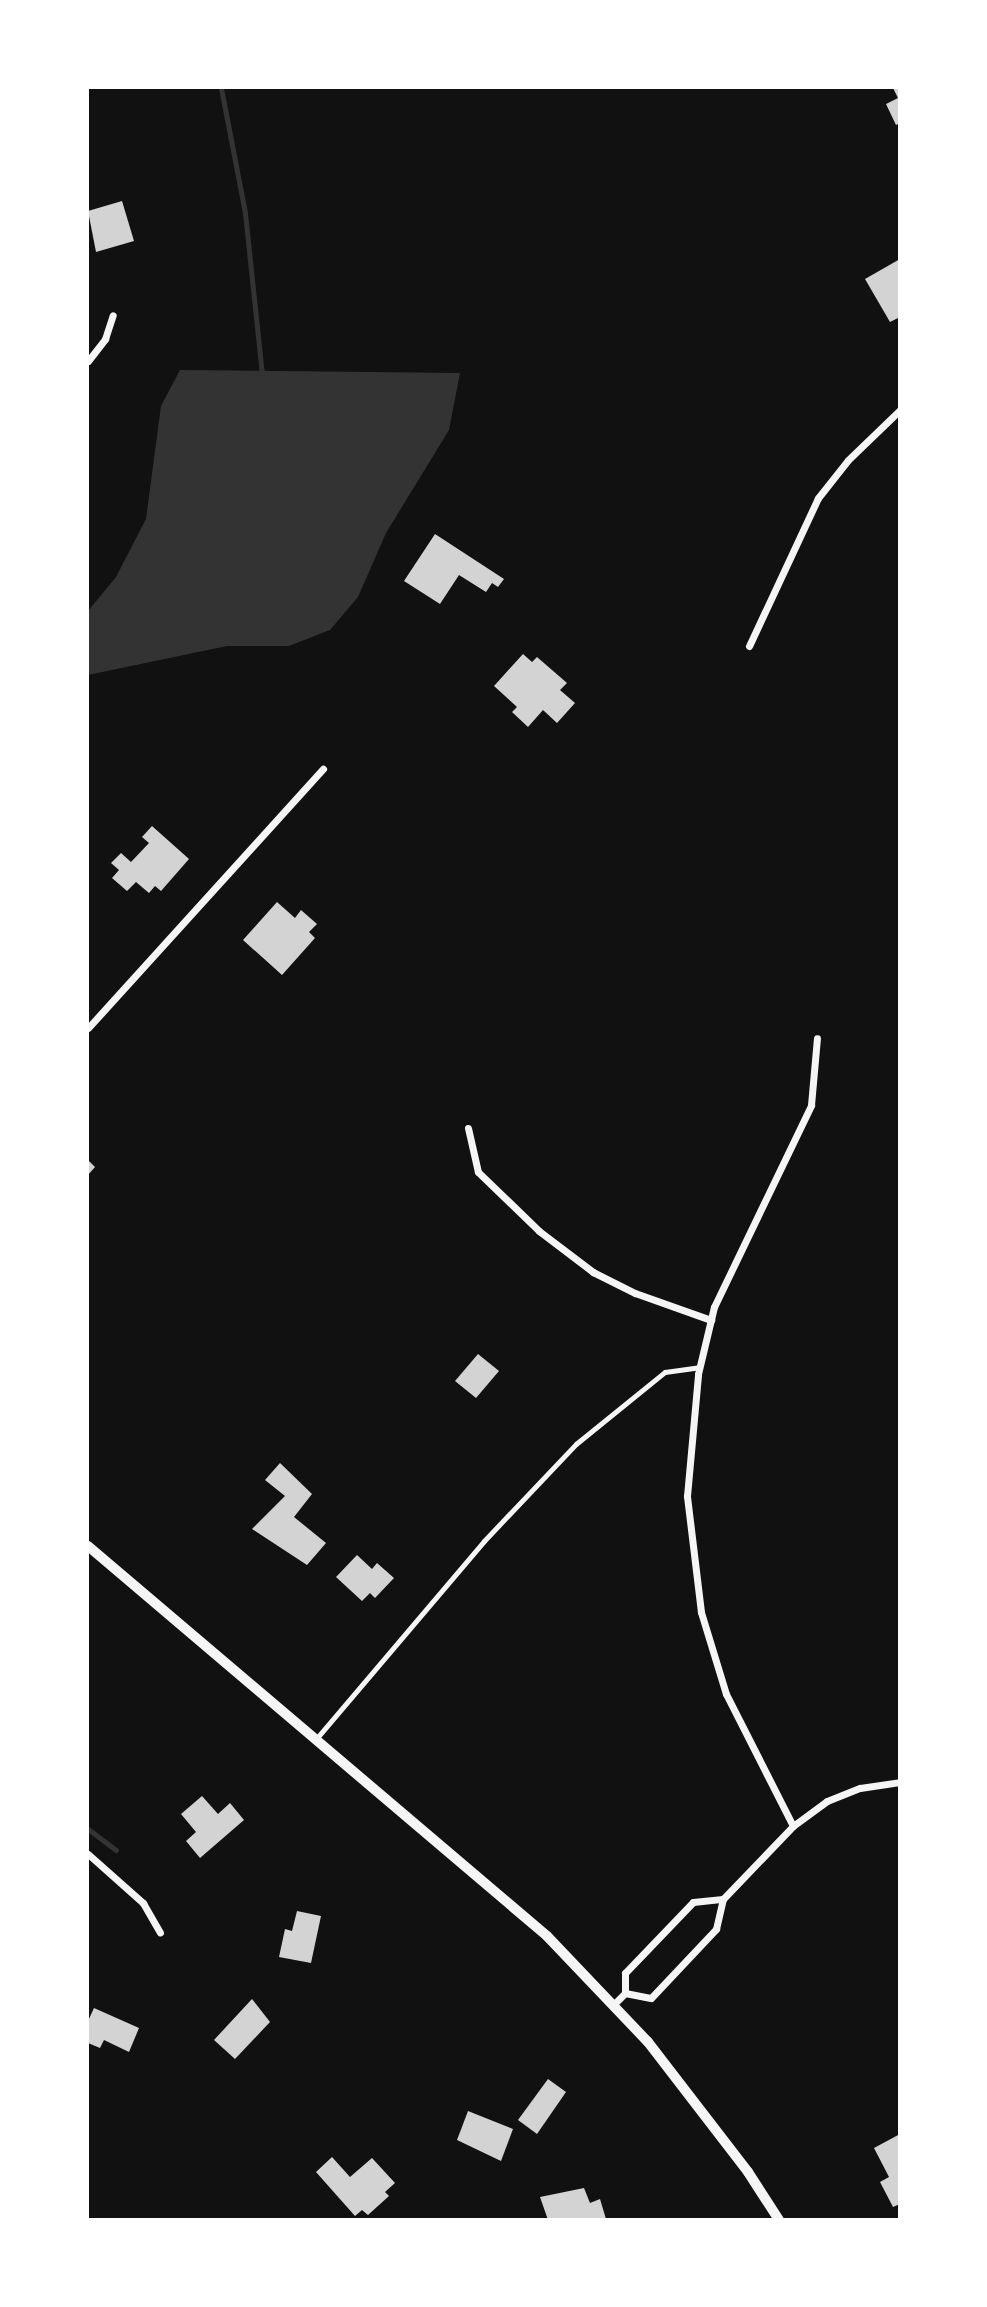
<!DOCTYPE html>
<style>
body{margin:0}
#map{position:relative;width:987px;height:2307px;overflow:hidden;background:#111;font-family:"Sofia Sans Condensed",sans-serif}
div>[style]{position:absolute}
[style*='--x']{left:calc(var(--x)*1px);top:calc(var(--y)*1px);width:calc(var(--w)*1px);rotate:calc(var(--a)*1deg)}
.water>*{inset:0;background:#333}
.stream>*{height:5px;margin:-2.5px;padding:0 2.5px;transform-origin:2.5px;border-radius:2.5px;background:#333}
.building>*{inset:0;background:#d3d3d3}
.service>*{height:4.5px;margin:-2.25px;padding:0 2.25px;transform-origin:2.25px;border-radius:2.25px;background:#f5f5f5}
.minor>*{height:7px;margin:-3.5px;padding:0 3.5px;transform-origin:3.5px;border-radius:3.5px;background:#f5f5f5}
.tertiary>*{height:10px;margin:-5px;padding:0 5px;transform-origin:5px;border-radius:5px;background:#f5f5f5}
span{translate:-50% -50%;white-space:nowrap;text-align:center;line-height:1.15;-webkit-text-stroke:5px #fff;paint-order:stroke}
.frame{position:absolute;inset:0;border:89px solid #fff;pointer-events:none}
</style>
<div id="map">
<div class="water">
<i style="clip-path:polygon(180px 370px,460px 373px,449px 430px,386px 533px,358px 597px,330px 630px,289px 646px,227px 646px,88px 675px,88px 611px,116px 577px,146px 519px,161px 406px)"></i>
</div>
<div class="stream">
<i style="--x:221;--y:88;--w:127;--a:79.1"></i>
<i style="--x:245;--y:213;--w:164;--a:84"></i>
<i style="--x:88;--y:1829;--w:35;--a:37"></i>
</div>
<div class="building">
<i style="clip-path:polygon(893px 88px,900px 88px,900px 123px,896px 125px,886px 104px,898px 98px)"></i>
<i style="clip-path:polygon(122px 201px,134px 241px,96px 252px,88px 211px)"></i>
<i style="clip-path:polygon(900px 259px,900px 317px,890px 322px,865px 279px)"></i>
<i style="clip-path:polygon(435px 534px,504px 579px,498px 587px,492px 583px,486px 592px,459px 575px,440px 604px,404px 581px)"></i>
<i style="clip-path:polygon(523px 654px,532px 662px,537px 657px,567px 683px,560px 690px,575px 703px,557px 723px,543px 710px,528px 727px,512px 712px,517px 707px,494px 686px)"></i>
<i style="clip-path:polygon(152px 826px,189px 859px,161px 891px,155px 886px,149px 893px,136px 882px,127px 891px,112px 878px,119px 870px,111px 863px,121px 853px,131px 862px,149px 843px,142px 837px)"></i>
<i style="clip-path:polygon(277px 902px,295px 918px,301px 910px,317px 924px,309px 932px,315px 938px,282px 975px,243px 940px)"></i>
<i style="clip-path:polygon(88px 1160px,95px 1167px,88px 1175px)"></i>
<i style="clip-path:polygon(478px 1354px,499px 1371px,476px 1398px,455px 1381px)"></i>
<i style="clip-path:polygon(280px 1463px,312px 1494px,294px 1517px,326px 1543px,307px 1565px,252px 1529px,285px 1496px,265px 1480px)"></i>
<i style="clip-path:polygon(357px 1555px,372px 1569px,377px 1563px,394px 1578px,375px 1598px,370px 1593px,362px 1601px,336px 1577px)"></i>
<i style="clip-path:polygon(202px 1796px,218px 1814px,230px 1803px,244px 1820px,200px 1858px,186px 1841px,196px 1832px,181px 1814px)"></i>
<i style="clip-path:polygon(297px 1911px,321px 1916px,311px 1963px,279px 1957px,285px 1929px,292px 1931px)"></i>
<i style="clip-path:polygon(252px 1999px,270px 2022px,235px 2059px,214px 2040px)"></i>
<i style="clip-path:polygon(94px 2008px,139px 2028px,129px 2052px,104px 2040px,100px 2048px,88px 2043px,88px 2021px)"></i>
<i style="clip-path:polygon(548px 2079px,566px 2092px,537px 2134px,518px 2120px)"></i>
<i style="clip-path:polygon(468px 2111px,513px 2129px,501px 2161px,457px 2140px)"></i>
<i style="clip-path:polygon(900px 2134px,900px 2204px,893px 2207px,880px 2182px,889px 2177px,874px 2148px)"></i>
<i style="clip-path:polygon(332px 2157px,350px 2177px,372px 2158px,395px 2183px,385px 2192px,389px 2196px,368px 2215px,362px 2210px,355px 2216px,316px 2172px)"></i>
<i style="clip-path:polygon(584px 2188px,590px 2203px,600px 2199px,606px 2219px,548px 2220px,540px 2197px)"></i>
</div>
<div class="service">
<i style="--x:317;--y:1738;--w:258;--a:-49.7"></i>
<i style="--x:484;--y:1541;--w:134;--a:-46.5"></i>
<i style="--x:576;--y:1444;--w:114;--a:-39"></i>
<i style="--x:665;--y:1372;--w:34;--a:-8"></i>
</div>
<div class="minor">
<i style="--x:88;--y:361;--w:28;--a:-52"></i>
<i style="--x:105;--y:339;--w:25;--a:-72"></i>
<i style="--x:749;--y:646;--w:163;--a:-65"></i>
<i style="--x:818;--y:498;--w:48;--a:-51.7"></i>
<i style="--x:848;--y:460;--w:72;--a:-43.9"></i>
<i style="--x:88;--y:1028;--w:350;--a:-47.8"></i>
<i style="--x:468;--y:1128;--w:45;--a:77.2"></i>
<i style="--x:478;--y:1172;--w:85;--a:44"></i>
<i style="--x:539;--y:1231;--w:68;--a:37.2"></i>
<i style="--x:593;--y:1272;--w:47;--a:26.6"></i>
<i style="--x:635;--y:1293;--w:81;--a:19.6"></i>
<i style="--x:793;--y:1826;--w:148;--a:-116.9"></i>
<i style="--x:726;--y:1694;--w:86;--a:-107"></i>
<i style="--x:701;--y:1612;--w:117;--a:-96.9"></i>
<i style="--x:687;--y:1496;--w:122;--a:-84.8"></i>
<i style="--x:698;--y:1374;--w:69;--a:-76.6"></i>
<i style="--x:714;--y:1307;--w:224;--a:-64.3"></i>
<i style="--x:811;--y:1105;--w:67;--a:-84.9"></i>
<i style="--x:88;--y:1854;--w:74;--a:41.7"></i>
<i style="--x:143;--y:1903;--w:34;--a:60"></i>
<i style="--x:625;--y:1993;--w:26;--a:11"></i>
<i style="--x:651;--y:1998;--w:95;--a:-46.7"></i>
<i style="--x:716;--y:1929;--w:31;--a:-77"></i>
<i style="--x:723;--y:1899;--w:101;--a:-46.2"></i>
<i style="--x:793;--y:1826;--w:42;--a:-36.3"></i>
<i style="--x:827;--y:1801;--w:35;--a:-22"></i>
<i style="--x:860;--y:1788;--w:40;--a:-8.5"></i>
<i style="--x:614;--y:2004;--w:16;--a:-45"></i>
<i style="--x:625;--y:1993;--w:20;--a:-90"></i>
<i style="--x:625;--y:1973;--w:98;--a:-46.2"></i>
<i style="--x:693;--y:1902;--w:30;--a:-6"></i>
</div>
<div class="tertiary">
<i style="--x:88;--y:1546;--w:602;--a:40.35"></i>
<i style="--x:547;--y:1936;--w:146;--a:46.4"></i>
<i style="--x:648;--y:2042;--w:164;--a:52.4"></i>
<i style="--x:748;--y:2172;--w:57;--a:57.1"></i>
</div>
<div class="frame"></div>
</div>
